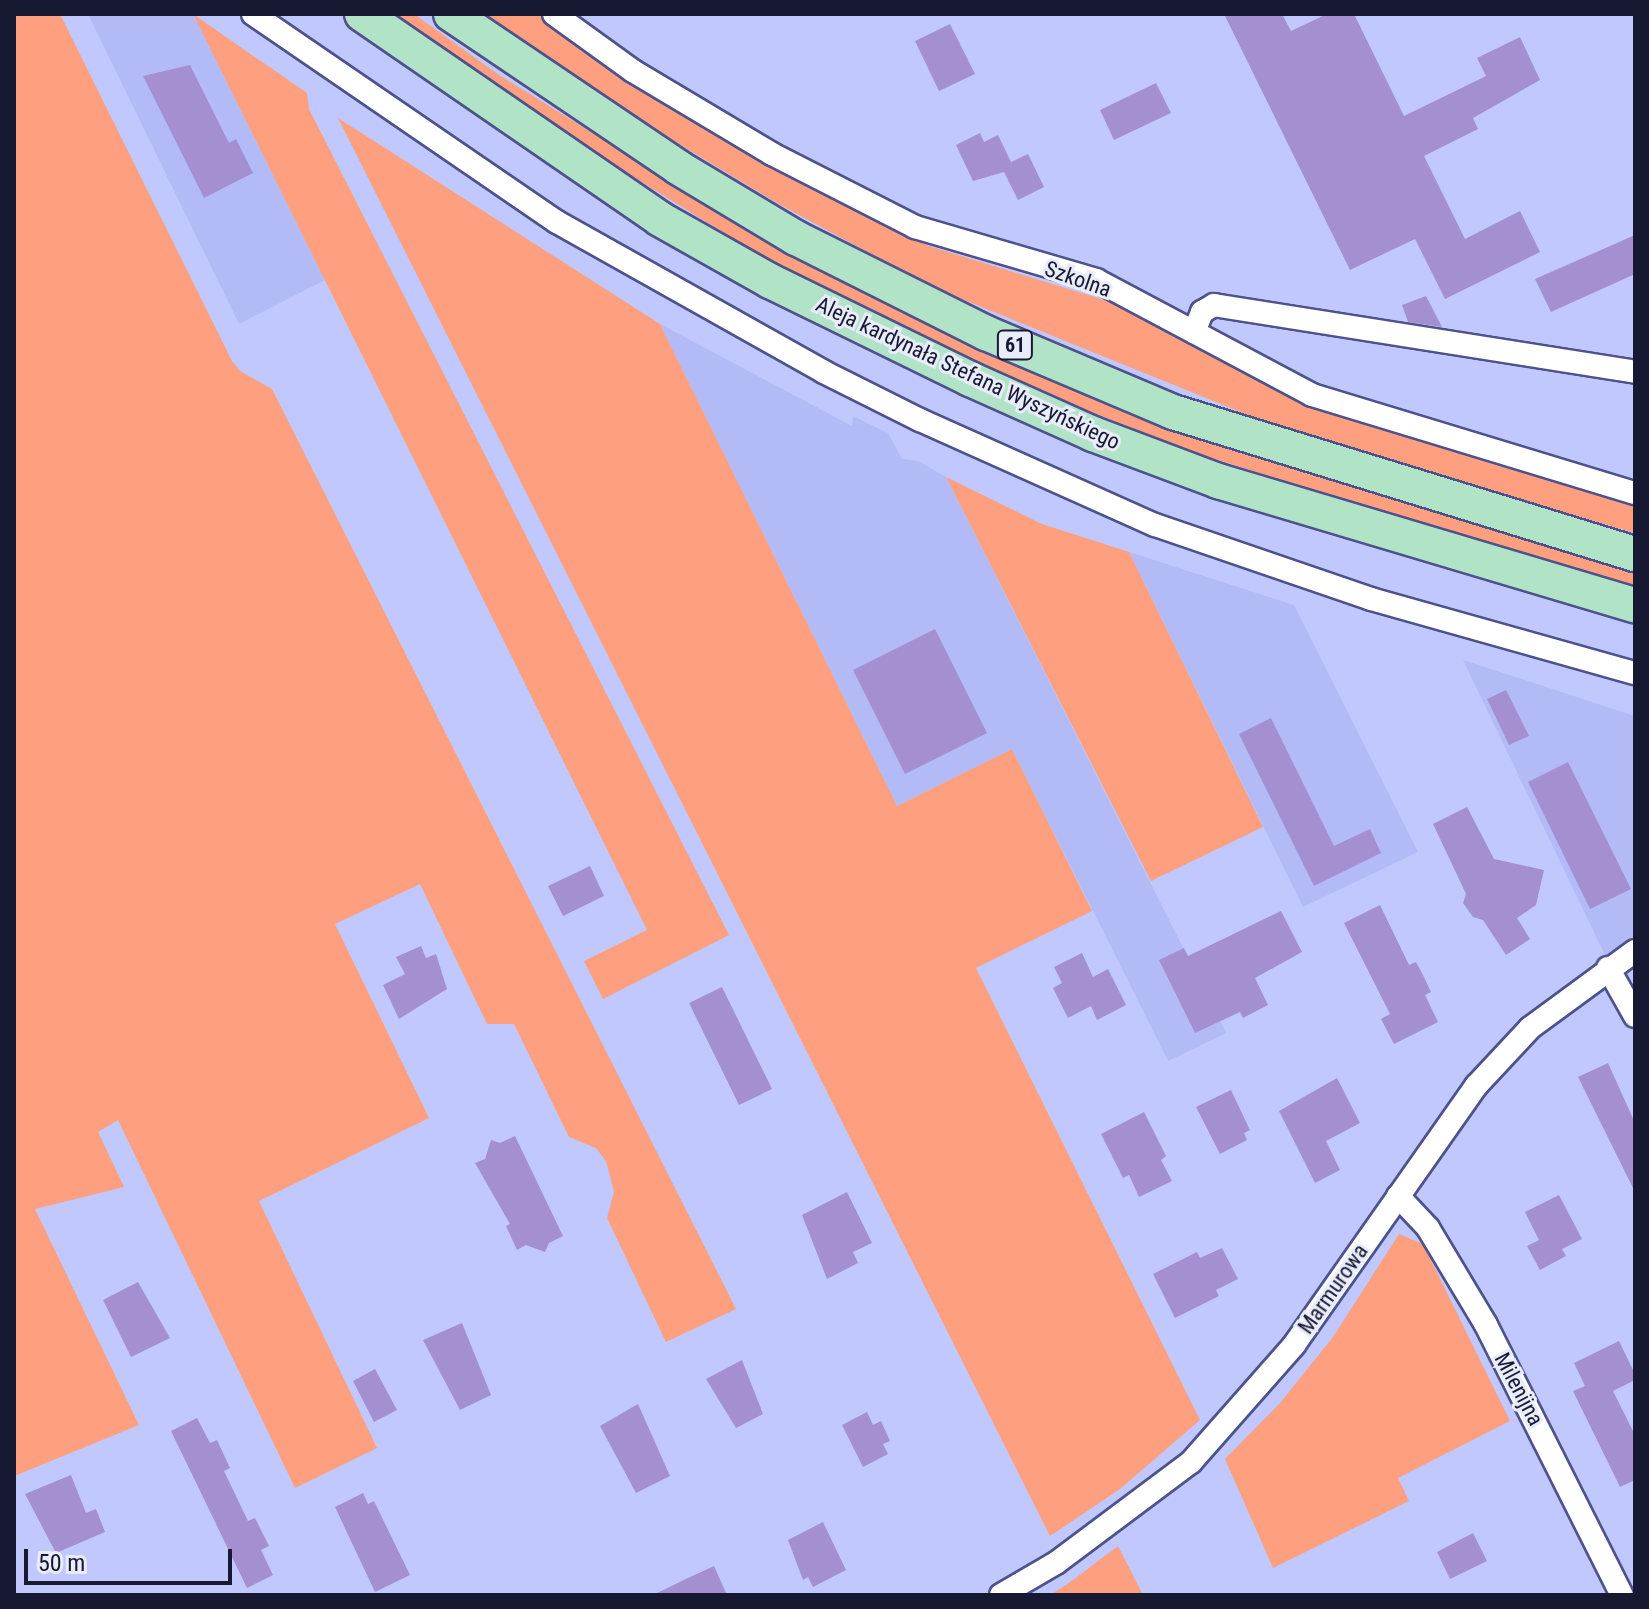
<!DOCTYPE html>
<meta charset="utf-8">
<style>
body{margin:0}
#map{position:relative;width:1649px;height:1609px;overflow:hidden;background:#c0c8fe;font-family:"Roboto Condensed",sans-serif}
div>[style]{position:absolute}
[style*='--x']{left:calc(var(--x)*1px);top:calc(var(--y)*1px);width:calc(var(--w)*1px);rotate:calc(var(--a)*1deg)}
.built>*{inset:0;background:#b3bbf6}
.green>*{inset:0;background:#fe9f80}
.building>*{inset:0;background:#a490d1}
.roads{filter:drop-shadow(2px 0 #4d528d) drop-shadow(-2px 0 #4d528d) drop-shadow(0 2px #4d528d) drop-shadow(0 -2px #4d528d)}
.minor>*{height:22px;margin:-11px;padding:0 11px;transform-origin:11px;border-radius:11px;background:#fff}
.primary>*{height:34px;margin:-17px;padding:0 17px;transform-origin:17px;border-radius:17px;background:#b1e3c7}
span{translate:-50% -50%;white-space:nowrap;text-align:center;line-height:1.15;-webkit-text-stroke:6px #e9ecfa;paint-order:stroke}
.shield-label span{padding:2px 6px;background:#e9ecfa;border:2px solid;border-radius:6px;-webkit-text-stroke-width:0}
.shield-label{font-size:20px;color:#171932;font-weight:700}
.street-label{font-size:22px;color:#171932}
.frame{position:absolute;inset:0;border:16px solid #171932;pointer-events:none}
.scale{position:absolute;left:24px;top:1549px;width:208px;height:36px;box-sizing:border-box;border:4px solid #171932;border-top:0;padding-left:10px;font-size:24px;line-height:28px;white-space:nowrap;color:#171932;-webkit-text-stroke:6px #e9ecfa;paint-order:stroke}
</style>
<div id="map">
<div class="built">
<i style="clip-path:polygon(88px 14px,193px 14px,325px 280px,239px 324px)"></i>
<i style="clip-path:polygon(660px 324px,852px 426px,853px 416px,888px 433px,902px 459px,918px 461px,946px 477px,1226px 1033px,1168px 1061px,1012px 749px,897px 806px)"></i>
<i style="clip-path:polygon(1129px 552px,1294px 605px,1418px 852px,1303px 907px)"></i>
<i style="clip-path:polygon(1463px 660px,1635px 716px,1635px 936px,1605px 955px)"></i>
</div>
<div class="green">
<i style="clip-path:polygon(14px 14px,60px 14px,232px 361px,240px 371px,272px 389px,736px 1309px,666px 1342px,607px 1218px,614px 1192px,606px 1161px,596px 1148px,569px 1137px,514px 1024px,487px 1024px,420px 884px,335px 924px,429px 1118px,259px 1201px,377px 1448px,295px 1488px,118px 1120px,98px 1132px,124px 1187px,35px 1209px,139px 1425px,14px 1476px)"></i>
<i style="clip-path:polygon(193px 14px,307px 93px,309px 109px,729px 935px,603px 999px,584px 961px,647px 930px)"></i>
<i style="clip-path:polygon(383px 14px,414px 14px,499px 75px,747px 229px,1058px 382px,1201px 441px,1635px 574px,1635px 591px,1196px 453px,1053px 397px,847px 301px,737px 241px,488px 87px)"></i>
<i style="clip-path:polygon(481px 14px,538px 14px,626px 76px,790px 177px,929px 246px,1114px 303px,1313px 408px,1635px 504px,1635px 533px,1297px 435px,932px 287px,777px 203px,606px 100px)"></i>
<i style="clip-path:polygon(338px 118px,660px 324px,897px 806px,1012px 749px,1092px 911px,976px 968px,1200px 1420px,1120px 1489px,1050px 1536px)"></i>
<i style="clip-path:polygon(946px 477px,1042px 524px,1129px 552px,1263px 827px,1151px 881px)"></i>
<i style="clip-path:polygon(1399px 1234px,1423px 1244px,1510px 1421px,1398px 1478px,1409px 1501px,1273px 1568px,1225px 1459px,1280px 1403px,1333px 1337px)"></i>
<i style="clip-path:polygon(1118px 1546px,1143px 1595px,1050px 1595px,1069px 1583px)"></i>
</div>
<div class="building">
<i style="clip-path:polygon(1224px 14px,1282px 14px,1291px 31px,1327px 14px,1354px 14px,1404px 116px,1486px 76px,1477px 58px,1520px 37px,1540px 80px,1473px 118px,1478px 129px,1424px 156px,1465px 239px,1520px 211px,1540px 252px,1445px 299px,1415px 239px,1350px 270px)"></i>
<i style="clip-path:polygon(950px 24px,975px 74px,939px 91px,915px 41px)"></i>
<i style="clip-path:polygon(190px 65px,229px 143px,236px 139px,253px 173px,204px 198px,143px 76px)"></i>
<i style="clip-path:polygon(1156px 83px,1171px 113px,1114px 140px,1100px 110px)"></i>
<i style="clip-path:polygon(980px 133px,984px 142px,998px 135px,1011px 162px,1028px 154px,1044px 187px,1018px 200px,1004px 172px,973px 181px,956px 145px)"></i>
<i style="clip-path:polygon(1635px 235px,1635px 274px,1551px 312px,1535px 279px)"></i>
<i style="clip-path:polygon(1426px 296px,1442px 327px,1408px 322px,1402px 305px)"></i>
<i style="clip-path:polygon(935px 629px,987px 733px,905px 774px,853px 670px)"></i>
<i style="clip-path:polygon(1506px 690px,1529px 736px,1509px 745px,1487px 699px)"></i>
<i style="clip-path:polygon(1271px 718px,1334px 846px,1370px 829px,1381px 853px,1314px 886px,1239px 734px)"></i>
<i style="clip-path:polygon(1568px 762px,1631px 889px,1590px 909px,1528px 782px)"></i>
<i style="clip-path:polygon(1467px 807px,1494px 859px,1544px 870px,1536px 905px,1517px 918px,1530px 939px,1506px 955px,1483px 920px,1473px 917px,1463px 903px,1466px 894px,1433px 824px)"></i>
<i style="clip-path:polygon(590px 866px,604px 896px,563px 916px,548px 886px)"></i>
<i style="clip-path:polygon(1380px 905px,1409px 965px,1416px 962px,1423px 975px,1431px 992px,1425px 995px,1438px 1022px,1394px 1044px,1381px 1019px,1390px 1014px,1344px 923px)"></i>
<i style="clip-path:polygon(1281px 911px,1302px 952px,1255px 978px,1268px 1005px,1243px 1018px,1240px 1012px,1195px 1033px,1159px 960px,1184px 948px,1188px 956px)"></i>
<i style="clip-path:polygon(421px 946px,426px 958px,436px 954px,447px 989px,399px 1019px,383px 985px,405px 974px,396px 957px)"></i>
<i style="clip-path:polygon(1082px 953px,1093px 977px,1108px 969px,1126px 1005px,1097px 1020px,1091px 1006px,1068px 1018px,1053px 988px,1062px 983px,1054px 967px)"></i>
<i style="clip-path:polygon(722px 987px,772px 1089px,739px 1105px,689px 1003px)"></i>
<i style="clip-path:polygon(1608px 1063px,1635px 1123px,1635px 1192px,1578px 1077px)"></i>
<i style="clip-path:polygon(1337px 1078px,1360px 1123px,1326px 1141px,1340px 1170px,1315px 1183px,1279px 1111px)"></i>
<i style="clip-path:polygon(1231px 1090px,1250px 1130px,1244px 1133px,1247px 1140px,1220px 1154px,1196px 1107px)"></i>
<i style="clip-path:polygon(1144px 1112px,1166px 1156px,1161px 1160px,1172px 1181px,1139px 1197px,1129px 1175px,1123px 1178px,1101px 1134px)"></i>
<i style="clip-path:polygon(515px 1136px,563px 1236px,549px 1243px,545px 1252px,526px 1245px,517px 1250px,506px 1226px,510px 1224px,475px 1163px,485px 1159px,491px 1140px,500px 1143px)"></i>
<i style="clip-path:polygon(847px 1192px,872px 1243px,853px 1252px,858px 1263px,827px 1279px,802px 1215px)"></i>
<i style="clip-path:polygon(1559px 1195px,1582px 1239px,1562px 1249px,1566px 1256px,1540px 1270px,1527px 1246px,1539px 1240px,1525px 1212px)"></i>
<i style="clip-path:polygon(1222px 1248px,1238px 1279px,1216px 1290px,1219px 1296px,1175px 1318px,1153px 1274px,1197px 1252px,1200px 1258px)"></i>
<i style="clip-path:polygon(138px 1282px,170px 1338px,131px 1357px,103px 1300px)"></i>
<i style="clip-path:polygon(462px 1323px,491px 1395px,460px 1410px,423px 1340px)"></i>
<i style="clip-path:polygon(1619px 1341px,1635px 1374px,1635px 1380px,1613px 1391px,1635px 1435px,1635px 1480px,1620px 1487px,1573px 1391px,1585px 1386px,1574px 1363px)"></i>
<i style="clip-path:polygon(742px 1360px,763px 1414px,736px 1428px,706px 1379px)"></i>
<i style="clip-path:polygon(375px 1369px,397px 1410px,374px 1422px,353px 1381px)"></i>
<i style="clip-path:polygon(638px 1404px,670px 1476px,636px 1493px,600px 1426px)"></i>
<i style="clip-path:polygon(867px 1412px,873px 1425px,881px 1421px,890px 1441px,883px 1444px,888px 1454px,863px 1467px,842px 1425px)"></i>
<i style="clip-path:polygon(197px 1418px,210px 1443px,217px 1440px,230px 1468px,224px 1471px,248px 1521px,255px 1518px,269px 1546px,261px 1550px,273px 1575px,247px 1588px,171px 1431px)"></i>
<i style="clip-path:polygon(71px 1475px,86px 1513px,96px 1509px,105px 1532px,56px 1553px,25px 1494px)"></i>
<i style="clip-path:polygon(363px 1493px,368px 1504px,374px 1501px,410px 1575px,375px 1592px,335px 1507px)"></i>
<i style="clip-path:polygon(823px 1522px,846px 1570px,813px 1587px,808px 1577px,803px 1580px,788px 1540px)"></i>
<i style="clip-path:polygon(1473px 1533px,1487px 1561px,1450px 1579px,1437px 1552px)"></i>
<i style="clip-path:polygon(714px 1566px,727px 1595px,653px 1595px,688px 1578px)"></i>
</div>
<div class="roads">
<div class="minor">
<i style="--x:253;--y:14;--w:368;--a:34.4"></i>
<i style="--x:557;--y:222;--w:306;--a:29.3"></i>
<i style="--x:824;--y:372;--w:107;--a:26.6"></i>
<i style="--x:920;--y:420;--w:257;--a:24.1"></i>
<i style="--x:1155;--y:525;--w:228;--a:18.9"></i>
<i style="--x:1371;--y:599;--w:274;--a:15.7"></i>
<i style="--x:554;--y:14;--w:97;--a:35.8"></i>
<i style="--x:633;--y:71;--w:162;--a:30.8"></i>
<i style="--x:772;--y:154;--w:161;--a:27"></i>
<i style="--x:915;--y:227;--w:189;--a:16.3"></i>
<i style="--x:1096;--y:280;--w:245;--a:28"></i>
<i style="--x:1312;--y:395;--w:338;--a:16.9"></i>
<i style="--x:1194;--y:332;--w:22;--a:-68"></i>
<i style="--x:1202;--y:312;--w:14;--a:-30"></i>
<i style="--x:1214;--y:305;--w:426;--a:9"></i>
<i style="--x:1608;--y:968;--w:55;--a:60.6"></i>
<i style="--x:1398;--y:1196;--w:44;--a:46.8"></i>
<i style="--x:1428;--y:1228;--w:113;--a:59.1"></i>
<i style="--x:1486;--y:1325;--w:302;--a:63.3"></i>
<i style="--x:1001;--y:1595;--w:64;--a:-30.2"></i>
<i style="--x:1056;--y:1563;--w:169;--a:-36.8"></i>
<i style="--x:1191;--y:1462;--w:156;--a:-48.6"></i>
<i style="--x:1294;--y:1345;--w:317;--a:-54.9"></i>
<i style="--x:1476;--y:1086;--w:79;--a:-47"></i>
<i style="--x:1530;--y:1028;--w:130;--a:-36.3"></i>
</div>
<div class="primary">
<i style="--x:362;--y:14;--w:362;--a:34.5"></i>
<i style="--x:660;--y:219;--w:126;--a:29.4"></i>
<i style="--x:770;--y:281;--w:223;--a:26.1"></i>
<i style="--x:970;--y:379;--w:135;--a:24.1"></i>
<i style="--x:1093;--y:434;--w:134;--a:20.6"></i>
<i style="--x:1218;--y:481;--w:435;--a:16.6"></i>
<i style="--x:451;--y:14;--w:275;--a:34"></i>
<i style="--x:679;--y:168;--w:136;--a:30.9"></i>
<i style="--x:796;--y:238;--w:212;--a:26.6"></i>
<i style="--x:986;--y:333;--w:203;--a:22.9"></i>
<i style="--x:1173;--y:412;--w:483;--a:17.1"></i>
</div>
</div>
<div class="shield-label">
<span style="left:1015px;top:345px">61</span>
</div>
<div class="street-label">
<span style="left:1078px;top:279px;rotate:19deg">Szkolna</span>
<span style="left:968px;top:373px;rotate:25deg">Aleja kardynała Stefana Wyszyńskiego</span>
<span style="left:1333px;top:1289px;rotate:-55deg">Marmurowa</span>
<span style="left:1519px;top:1389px;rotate:62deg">Milenijna</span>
</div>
<div class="frame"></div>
<div class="scale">50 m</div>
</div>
